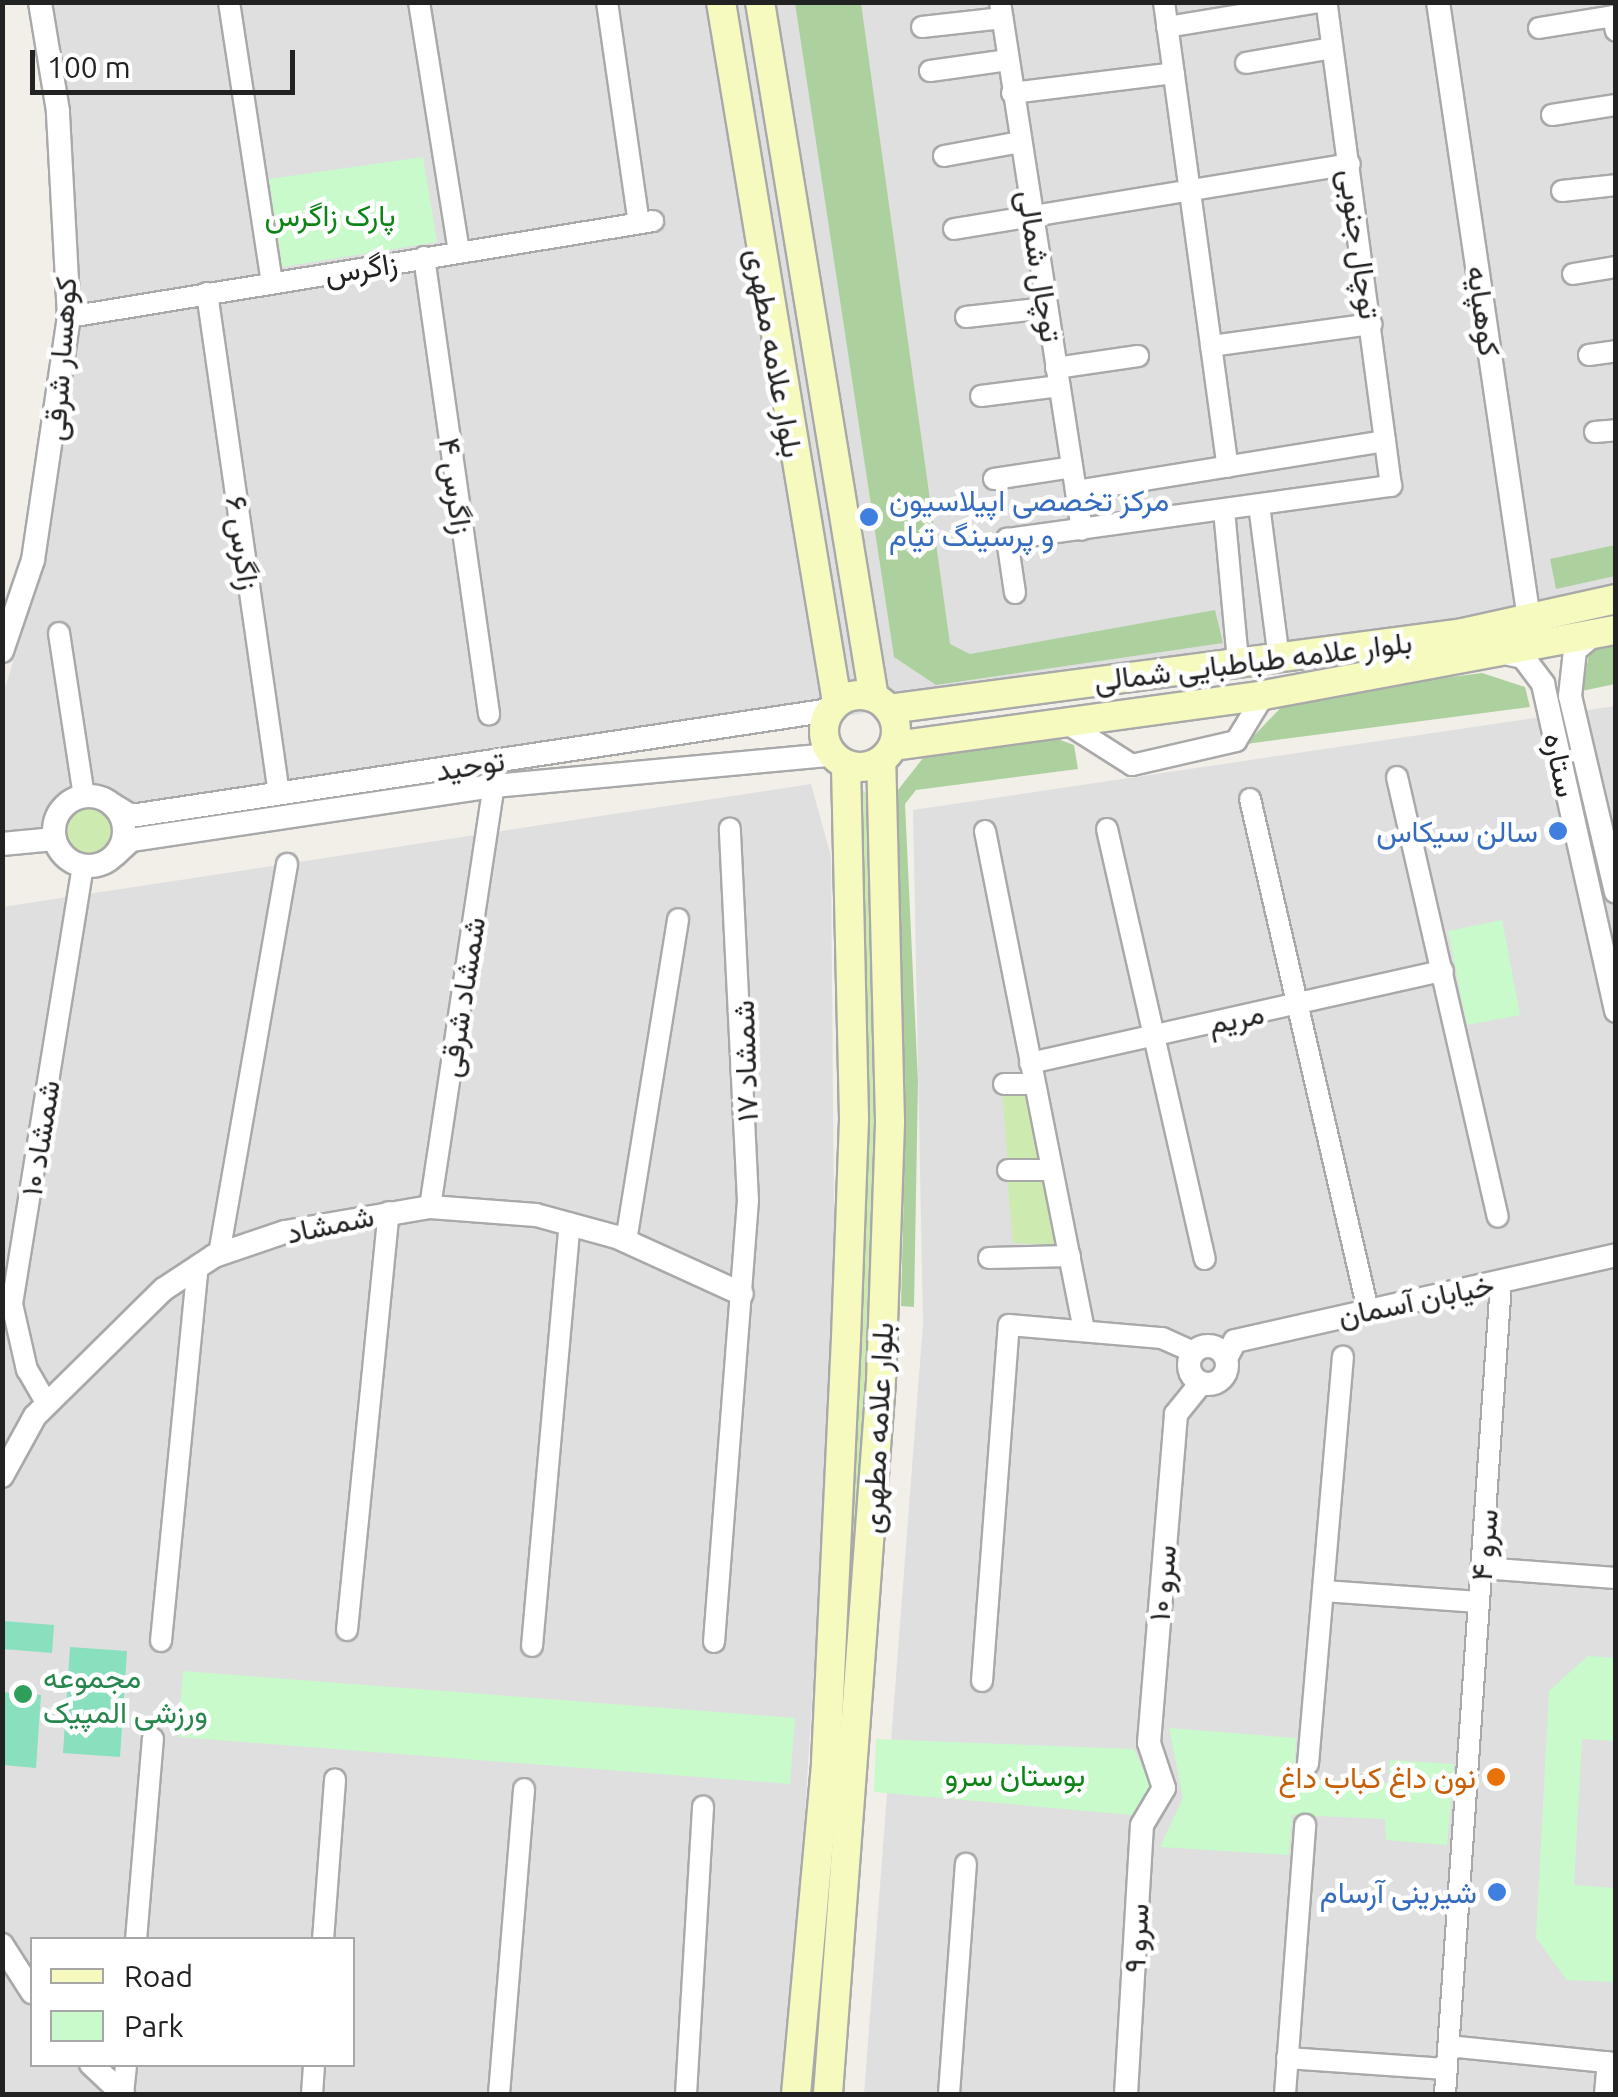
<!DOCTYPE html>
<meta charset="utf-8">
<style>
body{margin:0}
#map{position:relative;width:1618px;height:2097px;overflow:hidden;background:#f2efe9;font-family:Ubuntu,Vazirmatn,sans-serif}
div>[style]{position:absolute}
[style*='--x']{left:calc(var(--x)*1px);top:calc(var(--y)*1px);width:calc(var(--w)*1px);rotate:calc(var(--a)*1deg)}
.residential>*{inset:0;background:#e0dfdf}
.grass>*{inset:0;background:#cdebb0}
.round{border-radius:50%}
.forest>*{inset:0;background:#add19e}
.park>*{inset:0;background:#c8facc}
.pitch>*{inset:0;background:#88e0be}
.roads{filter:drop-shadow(2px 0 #a9a9a9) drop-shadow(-2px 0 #a9a9a9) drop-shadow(0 2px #a9a9a9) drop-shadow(0 -2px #a9a9a9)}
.minor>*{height:20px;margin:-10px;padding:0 10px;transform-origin:10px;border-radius:10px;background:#fff}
.tertiary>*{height:22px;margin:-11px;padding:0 11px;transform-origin:11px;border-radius:11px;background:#fff}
.tertiary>.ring{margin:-11px;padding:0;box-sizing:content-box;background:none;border:22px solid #fff;border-radius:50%}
.secondary>*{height:28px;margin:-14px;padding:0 14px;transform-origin:14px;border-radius:14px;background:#f7fabf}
.secondary>.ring{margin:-14px;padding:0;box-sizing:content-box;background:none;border:28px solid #f7fabf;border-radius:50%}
.dots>*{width:28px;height:28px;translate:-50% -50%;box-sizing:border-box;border:5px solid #fff;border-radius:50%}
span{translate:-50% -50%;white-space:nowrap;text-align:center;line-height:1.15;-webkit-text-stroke:9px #fff;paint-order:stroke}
.park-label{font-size:30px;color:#0c8416}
.street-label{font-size:30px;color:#222}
.shop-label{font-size:30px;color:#366cbe}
.left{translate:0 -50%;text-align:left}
.right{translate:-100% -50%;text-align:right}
.leisure-label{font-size:30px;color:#27864d}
.food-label{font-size:30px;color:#c56008}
.frame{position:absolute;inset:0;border:5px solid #222;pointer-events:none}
.legend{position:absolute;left:30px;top:1937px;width:325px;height:130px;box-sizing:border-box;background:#fff;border:2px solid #a7a7a7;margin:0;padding:12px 18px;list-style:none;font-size:30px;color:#222}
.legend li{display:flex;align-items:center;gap:20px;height:50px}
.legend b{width:50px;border:2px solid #a7a7a7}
.scale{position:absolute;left:30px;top:50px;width:265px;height:45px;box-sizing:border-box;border:5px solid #222;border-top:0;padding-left:12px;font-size:30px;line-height:35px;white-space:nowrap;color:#222;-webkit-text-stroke:8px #fff;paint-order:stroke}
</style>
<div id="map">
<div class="residential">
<i style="clip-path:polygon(48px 3px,1615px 3px,1615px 595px,1516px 618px,3px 839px,2px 698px,27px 615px,65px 318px)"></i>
<i style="clip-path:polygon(1615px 706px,1615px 2094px,864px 2094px,923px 1324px,913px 810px)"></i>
<i style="clip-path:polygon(evenodd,811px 784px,831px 856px,835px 1342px,787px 2094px,3px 2094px,2px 907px,811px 784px,32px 1940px,352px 1940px,352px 2064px,32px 2064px,32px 1940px)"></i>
</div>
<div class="grass">
<i style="clip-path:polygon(855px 787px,866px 792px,873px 912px,878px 1222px,820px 2094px,807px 2094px,837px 1781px,866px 1196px)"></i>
<i class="round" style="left:67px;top:807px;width:48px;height:48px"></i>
<i style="clip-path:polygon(1002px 1089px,1030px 1092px,1044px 1163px,1008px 1163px)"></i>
<i style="clip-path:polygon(1007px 1178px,1048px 1179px,1060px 1245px,1013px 1243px)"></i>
</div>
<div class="forest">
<i style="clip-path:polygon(795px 3px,861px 3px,950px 644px,970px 654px,1215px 610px,1223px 643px,936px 685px,894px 657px)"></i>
<i style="clip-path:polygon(1615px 545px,1615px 576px,1556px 589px,1550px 559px)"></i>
<i style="clip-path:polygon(1615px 639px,1615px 684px,1582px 691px,1589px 654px)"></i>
<i style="clip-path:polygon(1482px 673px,1525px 687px,1530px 707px,1246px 744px,1290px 698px)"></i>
<i style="clip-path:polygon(1052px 737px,1074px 745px,1078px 769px,916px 790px,905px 804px,918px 1081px,914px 1307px,901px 1306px,906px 1102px,894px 795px,927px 753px)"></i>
</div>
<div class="park">
<i style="clip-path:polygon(423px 157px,437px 242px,282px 267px,269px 179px)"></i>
<i style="clip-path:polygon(1502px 920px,1520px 1015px,1467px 1025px,1448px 931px)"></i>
<i style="clip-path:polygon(1588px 1656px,1615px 1658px,1615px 1741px,1582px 1739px,1574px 1885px,1615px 1888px,1615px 1982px,1567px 1980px,1536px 1938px,1549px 1691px)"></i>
<i style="clip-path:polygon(183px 1671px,795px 1718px,790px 1784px,178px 1737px)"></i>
<i style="clip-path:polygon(1169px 1728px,1296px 1738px,1294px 1778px,1388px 1783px,1390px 1760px,1454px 1764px,1447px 1845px,1386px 1840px,1385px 1819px,1292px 1815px,1289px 1855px,1160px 1847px,1183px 1798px)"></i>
<i style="clip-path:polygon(876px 1739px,1134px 1749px,1152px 1789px,1132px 1815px,874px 1792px)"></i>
</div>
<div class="pitch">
<i style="clip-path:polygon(3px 1621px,54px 1625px,52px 1653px,3px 1649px)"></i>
<i style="clip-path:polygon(70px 1647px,127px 1651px,120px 1757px,63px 1753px)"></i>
<i style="clip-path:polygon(3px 1692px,41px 1695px,36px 1768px,3px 1765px)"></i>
</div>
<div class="roads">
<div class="minor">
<i style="--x:229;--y:2;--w:283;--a:81.3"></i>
<i style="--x:419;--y:2;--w:253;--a:80.9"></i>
<i style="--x:607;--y:2;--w:223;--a:81.8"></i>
<i style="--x:1000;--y:2;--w:534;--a:81.17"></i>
<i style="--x:1164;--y:2;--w:469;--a:82.2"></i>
<i style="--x:922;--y:27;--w:81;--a:-6.4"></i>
<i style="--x:1167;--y:27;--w:153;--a:-9.4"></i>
<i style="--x:1539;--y:28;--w:75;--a:-9.2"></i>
<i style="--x:1613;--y:16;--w:15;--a:79"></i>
<i style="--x:1246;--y:63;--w:87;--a:-9.9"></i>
<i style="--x:930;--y:71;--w:79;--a:-8"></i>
<i style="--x:1012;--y:93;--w:163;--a:-7"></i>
<i style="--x:1552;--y:115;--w:65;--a:-8.9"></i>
<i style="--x:944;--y:156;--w:77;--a:-10.4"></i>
<i style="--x:1562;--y:191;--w:54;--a:-6.3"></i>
<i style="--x:954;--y:229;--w:401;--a:-9.3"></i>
<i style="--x:424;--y:257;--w:462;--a:81.9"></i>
<i style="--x:1573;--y:274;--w:44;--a:-9.2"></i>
<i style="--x:207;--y:293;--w:506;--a:81.82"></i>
<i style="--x:69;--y:317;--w:592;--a:-9.33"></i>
<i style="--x:966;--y:317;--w:81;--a:-6.4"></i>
<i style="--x:1211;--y:346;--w:162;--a:-7.8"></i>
<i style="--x:1589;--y:355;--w:27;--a:-8"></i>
<i style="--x:1056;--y:368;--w:83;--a:-8.3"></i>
<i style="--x:981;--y:396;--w:79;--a:-7.3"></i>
<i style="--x:1595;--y:432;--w:21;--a:-5"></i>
<i style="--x:994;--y:479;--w:79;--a:-8.7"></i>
<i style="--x:1076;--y:491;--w:313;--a:-9.2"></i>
<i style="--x:1259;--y:505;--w:154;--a:82.6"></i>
<i style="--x:1224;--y:510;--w:153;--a:84.7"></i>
<i style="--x:1015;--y:593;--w:55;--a:-98.4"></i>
<i style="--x:1007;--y:539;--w:388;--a:-7.9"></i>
<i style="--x:1391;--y:486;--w:488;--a:-97.6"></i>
<i style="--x:59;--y:633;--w:165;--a:81.3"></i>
<i style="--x:1066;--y:723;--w:78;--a:32.5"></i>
<i style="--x:1132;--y:765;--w:107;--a:-13"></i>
<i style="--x:1236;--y:741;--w:54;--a:-58.7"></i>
<i style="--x:1397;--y:777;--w:451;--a:77.1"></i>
<i style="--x:1250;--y:799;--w:524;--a:77"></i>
<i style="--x:1107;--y:829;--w:441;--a:77.2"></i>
<i style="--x:985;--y:831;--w:509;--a:78.78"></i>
<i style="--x:1030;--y:1063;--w:423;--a:-12.6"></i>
<i style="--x:1004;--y:1084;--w:30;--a:0"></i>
<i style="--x:1008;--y:1170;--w:44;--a:0"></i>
<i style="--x:430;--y:1207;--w:426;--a:-81.4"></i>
<i style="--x:626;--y:1241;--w:326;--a:-80.8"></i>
<i style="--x:219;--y:1254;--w:396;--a:-80.1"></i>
<i style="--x:989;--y:1258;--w:81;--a:-1.4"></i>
<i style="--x:47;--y:1404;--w:39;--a:-120"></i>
<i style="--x:27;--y:1370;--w:68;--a:-102.8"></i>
<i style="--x:12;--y:1304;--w:444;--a:-80.8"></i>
<i style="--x:1482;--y:1568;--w:134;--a:4.3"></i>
<i style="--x:1324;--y:1591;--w:155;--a:4.1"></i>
<i style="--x:347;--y:1630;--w:420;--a:-84.3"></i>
<i style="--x:161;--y:1641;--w:377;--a:-84.4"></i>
<i style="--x:714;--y:1642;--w:442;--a:-85.6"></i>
<i style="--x:748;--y:1201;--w:373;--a:-92.8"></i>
<i style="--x:532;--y:1646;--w:424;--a:-84.9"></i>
<i style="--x:982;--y:1681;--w:357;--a:-85.7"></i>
<i style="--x:1009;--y:1325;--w:154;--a:4.9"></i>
<i style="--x:1162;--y:1338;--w:34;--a:24"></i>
<i style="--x:1308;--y:1764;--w:409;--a:-85.1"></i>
<i style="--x:136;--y:1940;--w:202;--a:-85.2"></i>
<i style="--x:323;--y:1940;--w:161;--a:-85.7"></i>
<i style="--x:1448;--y:2046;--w:169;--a:5.8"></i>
<i style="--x:1287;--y:2058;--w:159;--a:4"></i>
<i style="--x:123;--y:2094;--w:30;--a:-84"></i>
<i style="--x:312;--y:2094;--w:30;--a:-86"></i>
<i style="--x:499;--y:2094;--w:306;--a:-85.3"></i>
<i style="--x:686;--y:2094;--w:288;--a:-86.6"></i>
<i style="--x:949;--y:2094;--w:231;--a:-85.8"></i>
<i style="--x:1285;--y:2094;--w:270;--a:-85.7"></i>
<i style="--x:1445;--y:2094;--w:814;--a:-86.05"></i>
<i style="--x:1605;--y:2094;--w:32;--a:-85"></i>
</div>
<div class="tertiary">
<i style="--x:1438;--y:2;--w:624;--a:81.61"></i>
<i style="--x:1593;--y:635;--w:23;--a:140"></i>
<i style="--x:1575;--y:650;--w:46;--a:96.2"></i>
<i style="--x:1570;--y:696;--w:201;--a:76.8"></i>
<i style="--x:2;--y:651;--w:96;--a:-71.2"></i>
<i style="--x:33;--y:560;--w:246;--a:-81.6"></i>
<i style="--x:69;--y:317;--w:206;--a:-93.1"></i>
<i style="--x:58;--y:111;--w:110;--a:-99.4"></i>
<i style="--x:1509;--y:654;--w:14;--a:12"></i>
<i style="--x:1523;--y:657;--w:34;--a:53"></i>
<i style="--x:1543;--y:684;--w:335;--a:77.4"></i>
<i class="ring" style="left:54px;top:796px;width:48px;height:48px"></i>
<i style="--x:113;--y:805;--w:21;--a:31"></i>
<i style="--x:131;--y:816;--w:707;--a:-8.62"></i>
<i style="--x:2;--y:844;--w:53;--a:-5.4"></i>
<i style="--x:115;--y:855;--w:22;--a:-43"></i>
<i style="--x:131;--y:840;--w:367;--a:-8.5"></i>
<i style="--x:494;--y:786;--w:337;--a:-5.3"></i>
<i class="ring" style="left:1189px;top:1346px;width:16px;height:16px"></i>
<i style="--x:1226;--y:1358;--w:19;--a:-62"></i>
<i style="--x:1235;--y:1341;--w:391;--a:-12.7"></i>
<i style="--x:2;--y:1476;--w:68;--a:-61.2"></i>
<i style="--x:35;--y:1416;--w:181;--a:-44.6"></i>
<i style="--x:164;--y:1289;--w:60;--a:-33.4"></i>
<i style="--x:214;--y:1256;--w:75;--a:-18.7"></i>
<i style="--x:285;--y:1232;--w:147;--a:-9.8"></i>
<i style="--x:430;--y:1207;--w:106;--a:4.3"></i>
<i style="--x:536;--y:1215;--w:84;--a:15.2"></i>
<i style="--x:617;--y:1237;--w:137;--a:24.5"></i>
<i style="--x:2;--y:1945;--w:56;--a:57.4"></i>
<i style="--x:91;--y:2064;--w:44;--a:43.2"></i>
<i style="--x:1126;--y:2094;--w:269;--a:-86.6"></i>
<i style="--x:1142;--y:1825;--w:43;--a:-59.3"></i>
<i style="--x:1164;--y:1788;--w:47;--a:-108.4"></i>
<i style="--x:1149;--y:1743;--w:330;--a:-85.3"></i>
<i style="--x:1176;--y:1414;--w:40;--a:-51"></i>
</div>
<div class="secondary">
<i style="--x:721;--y:2;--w:710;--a:80.59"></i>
<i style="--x:760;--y:2;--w:705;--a:80.7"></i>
<i class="ring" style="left:824px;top:695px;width:44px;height:44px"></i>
<i style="--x:889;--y:709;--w:579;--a:-7.54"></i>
<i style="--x:1463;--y:633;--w:157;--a:-12.5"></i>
<i style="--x:894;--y:746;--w:373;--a:-7.8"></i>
<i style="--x:1264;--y:695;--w:358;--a:-10.5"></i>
<i style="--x:796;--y:2094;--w:333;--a:-84.8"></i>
<i style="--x:826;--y:1762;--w:424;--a:-87.3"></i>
<i style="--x:846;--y:1338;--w:220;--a:-87.9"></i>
<i style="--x:854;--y:1118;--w:353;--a:-91.3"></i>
<i style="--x:828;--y:2094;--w:715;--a:-85.75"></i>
<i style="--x:881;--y:1381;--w:260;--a:-88"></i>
<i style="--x:890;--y:1121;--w:360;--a:-91.4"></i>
</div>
</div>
<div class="dots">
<i style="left:869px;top:517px;background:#3f7fe0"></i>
<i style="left:1558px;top:831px;background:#3f7fe0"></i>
<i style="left:23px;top:1694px;background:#2e9e5b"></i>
<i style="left:1496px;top:1777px;background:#e8710a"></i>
<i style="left:1497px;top:1892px;background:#3f7fe0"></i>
</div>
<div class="park-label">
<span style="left:330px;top:215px">پارک زاگرس</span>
<span style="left:1015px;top:1775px">بوستان سرو</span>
</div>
<div class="street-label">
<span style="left:1360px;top:244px;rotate:82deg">توچال جنوبی</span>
<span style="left:1040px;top:266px;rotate:81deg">توچال شمالی</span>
<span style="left:361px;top:268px;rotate:-9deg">زاگرس</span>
<span style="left:1484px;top:311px;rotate:82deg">کوهپایه</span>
<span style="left:775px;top:353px;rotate:80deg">بلوار علامه مطهری</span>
<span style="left:60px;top:359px;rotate:-86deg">کوهسار شرقی</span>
<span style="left:456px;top:486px;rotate:82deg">زاگرس ۴</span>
<span style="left:243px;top:543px;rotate:82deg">زاگرس ۶</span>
<span style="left:1253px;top:661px;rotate:-7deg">بلوار علامه طباطبایی شمالی</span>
<span style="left:470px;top:765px;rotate:-9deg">توحید</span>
<span style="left:1561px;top:765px;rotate:78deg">ستاره</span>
<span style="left:462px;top:997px;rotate:-81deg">شمشاد شرقی</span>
<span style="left:1236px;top:1018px;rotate:-12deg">مریم</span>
<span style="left:745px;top:1061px;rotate:-92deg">شمشاد ۱۷</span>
<span style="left:40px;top:1138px;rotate:-81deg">شمشاد ۱۰</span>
<span style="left:330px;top:1224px;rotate:-12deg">شمشاد</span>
<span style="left:1416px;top:1300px;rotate:-12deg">خیابان آسمان</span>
<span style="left:877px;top:1428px;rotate:-87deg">بلوار علامه مطهری</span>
<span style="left:1484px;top:1545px;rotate:-85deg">سرو ۴</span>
<span style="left:1162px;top:1583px;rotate:-85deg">سرو ۱۰</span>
<span style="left:1136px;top:1938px;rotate:-87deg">سرو ۹</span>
</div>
<div class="shop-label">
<span class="left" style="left:889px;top:517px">مرکز تخصصی اپیلاسیون<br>و پرسینگ تیام</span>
<span class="right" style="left:1538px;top:831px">سالن سیکاس</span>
<span class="right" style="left:1477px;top:1892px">شیرینی آرسام</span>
</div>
<div class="leisure-label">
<span class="left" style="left:43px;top:1694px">مجموعه<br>ورزشی المپیک</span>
</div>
<div class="food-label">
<span class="right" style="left:1476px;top:1777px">نون داغ کباب داغ</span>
</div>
<div class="frame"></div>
<ul class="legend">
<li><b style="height:12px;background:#f7fabf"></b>Road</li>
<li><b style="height:28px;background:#c8facc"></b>Park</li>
</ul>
<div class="scale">100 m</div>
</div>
